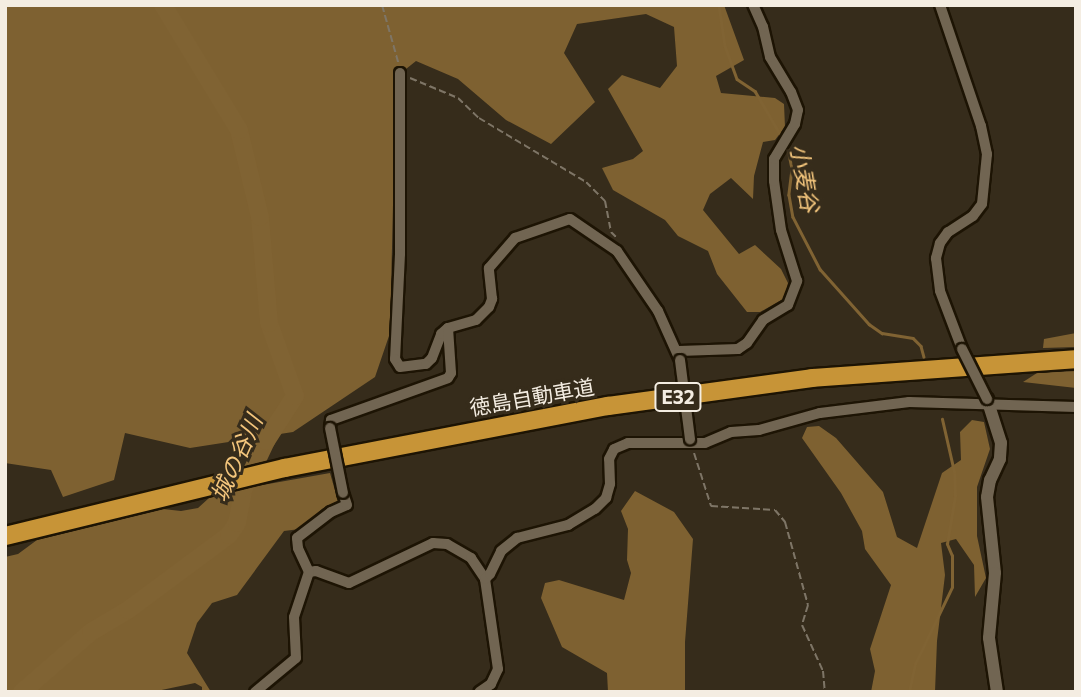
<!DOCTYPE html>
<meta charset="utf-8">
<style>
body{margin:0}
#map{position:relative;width:1081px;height:697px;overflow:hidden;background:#362c1b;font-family:Commissioner,"Noto Sans JP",sans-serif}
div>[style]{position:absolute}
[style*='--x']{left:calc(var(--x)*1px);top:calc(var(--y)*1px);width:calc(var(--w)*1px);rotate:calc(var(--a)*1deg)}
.forest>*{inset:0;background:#7e6131}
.stream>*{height:2.5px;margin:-1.25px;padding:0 1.25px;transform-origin:1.25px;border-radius:1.25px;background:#806333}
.river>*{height:18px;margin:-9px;padding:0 9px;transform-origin:9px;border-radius:9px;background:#806333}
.path>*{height:2px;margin-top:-1px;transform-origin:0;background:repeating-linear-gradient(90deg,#7e7566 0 7px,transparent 0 10.5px)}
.roads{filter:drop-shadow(2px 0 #1d1404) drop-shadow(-2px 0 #1d1404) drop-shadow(0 2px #1d1404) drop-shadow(0 -2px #1d1404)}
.minor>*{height:10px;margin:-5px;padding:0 5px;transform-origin:5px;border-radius:5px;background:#716552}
.tertiary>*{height:12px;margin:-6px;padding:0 6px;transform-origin:6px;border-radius:6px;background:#716552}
.motorway>*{height:18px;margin:-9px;padding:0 9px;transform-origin:9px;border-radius:9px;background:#c79437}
.bridges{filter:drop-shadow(2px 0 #1d1404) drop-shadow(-2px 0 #1d1404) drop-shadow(0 2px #1d1404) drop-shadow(0 -2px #1d1404)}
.minor-bridge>*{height:10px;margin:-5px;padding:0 5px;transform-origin:5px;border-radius:5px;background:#716552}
span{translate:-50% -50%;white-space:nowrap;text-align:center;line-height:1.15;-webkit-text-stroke:6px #362c1b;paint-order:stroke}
.shield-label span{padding:2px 5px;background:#362c1b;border:2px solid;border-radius:5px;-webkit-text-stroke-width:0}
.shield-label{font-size:19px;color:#f4ede2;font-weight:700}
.street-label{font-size:21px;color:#f4ede2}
.water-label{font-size:23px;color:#f3c57c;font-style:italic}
.frame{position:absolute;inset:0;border:7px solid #f4ede2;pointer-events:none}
</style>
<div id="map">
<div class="forest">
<i style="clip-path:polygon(5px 5px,724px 5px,744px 60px,716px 76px,721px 93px,775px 98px,784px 104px,785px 127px,775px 140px,763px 142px,754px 176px,753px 199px,731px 178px,710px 194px,703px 210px,739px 254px,755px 245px,781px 269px,788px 283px,785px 298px,760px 312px,747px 312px,717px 274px,708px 251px,678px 236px,665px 220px,613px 190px,602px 168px,633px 159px,643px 151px,608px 89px,622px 75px,660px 88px,677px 66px,674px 27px,646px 14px,577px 24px,564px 53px,595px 102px,551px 144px,506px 120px,458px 79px,416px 61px,396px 77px,390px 333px,375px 377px,293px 432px,190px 448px,125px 433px,114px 480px,63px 497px,51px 470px,5px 463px)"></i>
<i style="clip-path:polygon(1076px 333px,1076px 347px,1043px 348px,1044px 339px)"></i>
<i style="clip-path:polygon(1076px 371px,1076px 388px,1023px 382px,1037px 373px)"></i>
<i style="clip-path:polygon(972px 420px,984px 422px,990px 449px,977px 487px,977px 536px,986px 578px,975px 597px,974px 565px,956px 539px,941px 543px,945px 575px,937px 641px,935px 692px,871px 692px,875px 671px,870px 649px,891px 585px,865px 549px,862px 531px,841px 493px,802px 438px,807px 427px,819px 426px,836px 438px,883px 492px,897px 537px,917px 548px,942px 473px,961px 460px,960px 432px)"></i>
<i style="clip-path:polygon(330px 473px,338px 501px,322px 509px,300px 529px,284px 531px,237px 595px,212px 603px,197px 623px,187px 653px,211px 692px,202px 692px,202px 687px,195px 683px,152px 692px,5px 692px,5px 557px,18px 554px,37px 540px,163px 509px,181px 511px,198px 508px,209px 498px,251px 487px)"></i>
<i style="clip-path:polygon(635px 491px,674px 512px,693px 539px,685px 642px,685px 692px,608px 692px,607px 673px,562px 647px,541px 598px,545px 583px,559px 580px,624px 600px,631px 573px,627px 560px,628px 529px,621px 511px)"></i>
</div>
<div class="stream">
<i style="--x:719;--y:5;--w:41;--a:81.7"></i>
<i style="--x:725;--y:46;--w:35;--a:70"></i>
<i style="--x:737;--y:79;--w:22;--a:34"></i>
<i style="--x:755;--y:91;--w:56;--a:59.7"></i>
<i style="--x:787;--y:145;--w:25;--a:78"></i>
<i style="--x:792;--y:169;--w:26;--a:97"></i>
<i style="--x:789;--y:195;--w:22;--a:80"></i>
<i style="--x:793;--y:217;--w:59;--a:62.6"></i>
<i style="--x:820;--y:269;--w:74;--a:48.3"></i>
<i style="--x:869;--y:324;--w:16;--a:35"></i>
<i style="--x:882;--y:333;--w:31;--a:9"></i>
<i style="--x:913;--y:338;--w:11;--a:45"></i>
<i style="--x:921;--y:346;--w:11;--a:75"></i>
<i style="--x:909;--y:692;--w:29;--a:-78"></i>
<i style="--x:915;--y:664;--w:85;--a:-64.3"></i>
<i style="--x:952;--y:587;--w:31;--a:-90"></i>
<i style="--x:952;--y:556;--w:13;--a:-113"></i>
<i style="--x:947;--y:544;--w:49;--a:-80.5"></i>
<i style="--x:955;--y:496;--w:24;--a:-92"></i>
<i style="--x:954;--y:472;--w:54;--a:-102.8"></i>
</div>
<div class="river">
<i style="--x:22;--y:692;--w:91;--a:-41"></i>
<i style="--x:91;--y:632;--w:43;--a:-30.7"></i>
<i style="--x:128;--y:610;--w:126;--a:-36.6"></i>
<i style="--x:229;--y:535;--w:14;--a:-56"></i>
<i style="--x:237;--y:523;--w:36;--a:-79"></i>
<i style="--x:244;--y:488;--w:52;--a:-64.9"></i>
<i style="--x:266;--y:441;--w:54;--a:-57.2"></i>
<i style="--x:295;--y:396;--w:77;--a:-109.6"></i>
<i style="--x:269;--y:323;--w:106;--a:-94.9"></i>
<i style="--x:260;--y:217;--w:89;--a:-103.6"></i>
<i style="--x:239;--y:130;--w:146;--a:-121.3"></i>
</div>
<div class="path">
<i style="--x:382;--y:5;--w:62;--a:74.2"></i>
<i style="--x:410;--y:78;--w:52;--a:22.6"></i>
<i style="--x:458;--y:98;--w:29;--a:44"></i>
<i style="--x:479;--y:118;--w:125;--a:30.9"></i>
<i style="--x:586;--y:182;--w:27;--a:45"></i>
<i style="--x:605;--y:201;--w:32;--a:79"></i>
<i style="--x:611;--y:232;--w:10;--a:45"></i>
<i style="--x:694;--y:453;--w:56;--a:72.2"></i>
<i style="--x:711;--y:506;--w:64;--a:3.6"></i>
<i style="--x:775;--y:510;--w:16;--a:50"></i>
<i style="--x:785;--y:522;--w:86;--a:74.5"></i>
<i style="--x:808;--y:605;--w:21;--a:107"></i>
<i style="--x:802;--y:625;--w:51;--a:65.5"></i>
<i style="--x:823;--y:671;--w:21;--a:85"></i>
</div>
<div class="roads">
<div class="minor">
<i style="--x:940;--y:5;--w:128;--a:71.3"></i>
<i style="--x:981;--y:126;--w:29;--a:78"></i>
<i style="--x:987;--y:154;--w:50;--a:95.7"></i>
<i style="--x:982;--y:204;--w:15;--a:127"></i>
<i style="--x:973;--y:216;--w:30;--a:147"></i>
<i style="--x:948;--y:232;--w:14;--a:126"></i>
<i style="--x:940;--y:243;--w:16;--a:105"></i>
<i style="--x:936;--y:258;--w:33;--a:83"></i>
<i style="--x:940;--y:291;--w:62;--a:69.2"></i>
<i style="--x:400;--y:73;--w:181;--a:90"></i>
<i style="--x:400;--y:254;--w:105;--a:92.7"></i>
<i style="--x:395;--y:359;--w:9;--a:58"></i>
<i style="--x:400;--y:367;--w:26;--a:-7"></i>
<i style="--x:426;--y:364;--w:8;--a:-45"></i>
<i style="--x:432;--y:358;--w:26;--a:-69"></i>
<i style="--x:441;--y:334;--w:9;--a:-41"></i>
<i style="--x:448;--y:328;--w:29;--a:-16"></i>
<i style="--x:476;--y:320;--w:18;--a:-45"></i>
<i style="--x:489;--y:307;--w:9;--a:-69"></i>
<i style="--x:492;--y:299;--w:31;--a:-96"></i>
<i style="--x:489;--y:268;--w:40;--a:-49"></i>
<i style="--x:515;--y:238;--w:58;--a:-19.1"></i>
<i style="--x:570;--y:219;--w:57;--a:34.2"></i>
<i style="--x:617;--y:251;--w:73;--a:55.7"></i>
<i style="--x:658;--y:311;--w:54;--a:65.8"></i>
<i style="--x:679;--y:351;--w:59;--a:-1.9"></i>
<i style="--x:738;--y:349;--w:11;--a:-34"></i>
<i style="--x:747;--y:343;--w:28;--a:-55"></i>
<i style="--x:763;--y:320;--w:29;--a:-31"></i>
<i style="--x:788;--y:305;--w:26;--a:-69"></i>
<i style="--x:797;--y:281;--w:53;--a:-107.4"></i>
<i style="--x:781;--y:230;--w:49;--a:-98.1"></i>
<i style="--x:774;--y:181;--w:22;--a:-90"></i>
<i style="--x:774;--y:159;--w:41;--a:-59"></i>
<i style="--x:795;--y:124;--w:14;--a:-78"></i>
<i style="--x:798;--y:110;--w:19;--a:-111"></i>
<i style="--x:791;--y:92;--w:41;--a:-121"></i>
<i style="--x:770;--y:57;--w:31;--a:-103"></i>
<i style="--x:763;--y:27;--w:24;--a:-114"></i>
<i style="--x:330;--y:428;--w:8;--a:-83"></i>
<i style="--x:331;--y:420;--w:124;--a:-19.7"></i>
<i style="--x:448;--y:378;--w:6;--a:-59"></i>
<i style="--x:451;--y:373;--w:45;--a:-93.8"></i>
<i style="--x:309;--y:572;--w:7;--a:-8"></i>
<i style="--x:316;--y:571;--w:35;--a:20"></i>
<i style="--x:349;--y:583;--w:93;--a:-25.5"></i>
<i style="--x:433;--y:543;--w:14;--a:4"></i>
<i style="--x:447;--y:544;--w:28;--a:30"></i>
<i style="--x:471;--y:558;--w:25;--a:56"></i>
<i style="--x:485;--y:579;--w:91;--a:81.8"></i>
<i style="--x:498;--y:669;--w:17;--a:115"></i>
<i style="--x:491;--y:684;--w:14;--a:146"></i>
<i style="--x:485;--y:579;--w:7;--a:-45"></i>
<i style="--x:490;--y:574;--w:25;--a:-64"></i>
<i style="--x:501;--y:551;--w:21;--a:-39"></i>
<i style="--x:517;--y:538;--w:53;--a:-14.3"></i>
<i style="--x:568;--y:525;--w:31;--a:-31"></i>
<i style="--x:595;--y:509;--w:16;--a:-45"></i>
<i style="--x:606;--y:498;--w:15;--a:-74"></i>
<i style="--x:610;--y:484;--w:25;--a:-92"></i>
<i style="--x:609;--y:459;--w:11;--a:-63"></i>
<i style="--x:614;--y:449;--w:15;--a:-23"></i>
<i style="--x:628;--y:443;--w:77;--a:0"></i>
<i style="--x:705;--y:443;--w:28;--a:-23"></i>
<i style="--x:731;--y:432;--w:28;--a:-4"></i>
<i style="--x:759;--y:430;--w:63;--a:-15.6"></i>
<i style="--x:820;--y:413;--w:90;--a:-7"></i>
<i style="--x:909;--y:402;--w:167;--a:1.7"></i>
<i style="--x:255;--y:692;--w:53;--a:-39.7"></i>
<i style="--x:296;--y:658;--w:41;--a:-92.8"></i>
<i style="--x:294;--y:617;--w:47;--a:-71.6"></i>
<i style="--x:309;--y:572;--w:26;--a:-115"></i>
<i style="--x:298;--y:548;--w:10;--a:-96"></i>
<i style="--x:297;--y:538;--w:43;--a:-37.4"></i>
<i style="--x:331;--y:512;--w:17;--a:-24"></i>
<i style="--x:347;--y:505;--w:13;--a:-108"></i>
</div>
<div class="tertiary">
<i style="--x:987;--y:399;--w:46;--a:72.3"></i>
<i style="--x:1001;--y:443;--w:16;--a:94"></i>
<i style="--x:1000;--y:459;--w:23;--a:115"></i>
<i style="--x:990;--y:480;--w:17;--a:100"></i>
<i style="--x:987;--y:497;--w:76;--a:84"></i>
<i style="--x:995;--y:573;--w:65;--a:95.3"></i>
<i style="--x:989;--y:638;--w:55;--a:81.6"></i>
</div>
<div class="motorway">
<i style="--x:5;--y:536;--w:288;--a:-13.7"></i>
<i style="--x:285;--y:468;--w:329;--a:-10.9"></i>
<i style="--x:608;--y:406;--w:206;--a:-7.8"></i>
<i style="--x:812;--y:378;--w:265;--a:-4.1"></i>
</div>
</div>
<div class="bridges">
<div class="minor-bridge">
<i style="--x:962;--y:349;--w:56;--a:63.4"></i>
<i style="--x:680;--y:360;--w:80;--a:82.8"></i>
<i style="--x:330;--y:428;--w:66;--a:78.7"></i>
</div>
</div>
<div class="shield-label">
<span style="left:678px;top:397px">E32</span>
</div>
<div class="street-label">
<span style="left:532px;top:397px;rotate:-10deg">徳島自動車道</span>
</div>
<div class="water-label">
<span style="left:805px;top:178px;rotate:80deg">小麦谷</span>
<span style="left:236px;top:458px;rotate:-66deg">城の谷川</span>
</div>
<div class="frame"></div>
</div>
